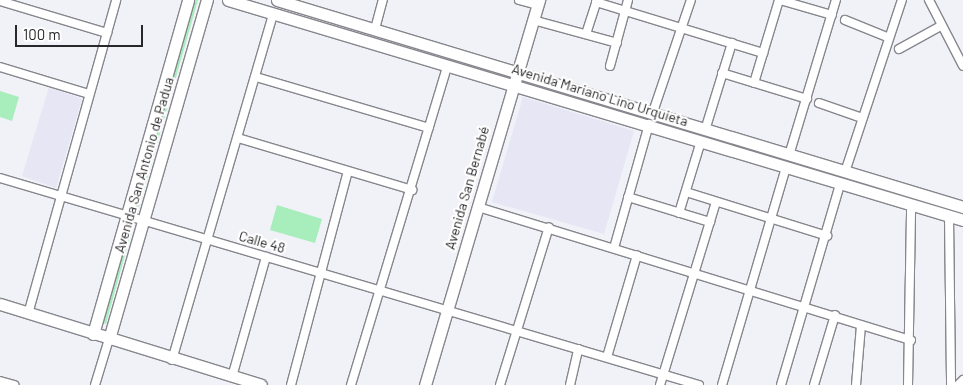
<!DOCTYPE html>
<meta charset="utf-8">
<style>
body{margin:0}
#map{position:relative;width:963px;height:385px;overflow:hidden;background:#f1f1f8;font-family:Barlow,sans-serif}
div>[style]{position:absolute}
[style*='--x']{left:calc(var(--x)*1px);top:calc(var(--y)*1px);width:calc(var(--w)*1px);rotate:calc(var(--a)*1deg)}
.built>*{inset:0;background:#e7e6f5}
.green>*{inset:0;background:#a8edbc}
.roads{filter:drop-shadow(1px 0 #86868d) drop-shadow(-1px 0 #86868d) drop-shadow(0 1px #86868d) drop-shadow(0 -1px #86868d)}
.street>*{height:8px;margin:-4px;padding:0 4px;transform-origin:4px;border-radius:4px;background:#fff}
.secondary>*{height:11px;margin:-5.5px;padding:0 5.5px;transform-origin:5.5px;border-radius:5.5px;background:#fff}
span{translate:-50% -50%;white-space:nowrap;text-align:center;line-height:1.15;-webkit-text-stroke:4.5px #fff;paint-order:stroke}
.street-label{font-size:14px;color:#28282a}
.scale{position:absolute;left:15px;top:25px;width:128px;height:22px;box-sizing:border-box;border:2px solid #28282a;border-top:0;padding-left:6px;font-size:15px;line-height:18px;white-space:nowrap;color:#28282a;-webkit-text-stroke:4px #fff;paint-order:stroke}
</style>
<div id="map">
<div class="built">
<i style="clip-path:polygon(49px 87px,82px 99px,56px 188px,22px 176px)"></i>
<i style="clip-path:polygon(523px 97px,634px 131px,604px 234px,492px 202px)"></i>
</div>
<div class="green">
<i style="clip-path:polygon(192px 0,198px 0,139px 207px,135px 206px)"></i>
<i style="clip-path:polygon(0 91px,19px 97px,12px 121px,0 117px)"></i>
<i style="clip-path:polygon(277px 205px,322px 219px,315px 243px,270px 230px)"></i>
<i style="clip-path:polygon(129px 225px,133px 226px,106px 324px,101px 322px)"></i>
</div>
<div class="roads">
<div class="street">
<i style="--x:519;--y:0;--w:20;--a:15"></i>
<i style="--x:780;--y:0;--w:54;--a:16.1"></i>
<i style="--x:929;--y:0;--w:74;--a:62.7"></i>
<i style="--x:0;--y:1;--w:112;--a:16.7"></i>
<i style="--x:596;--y:2;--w:175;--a:17"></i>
<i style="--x:533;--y:20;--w:87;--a:15.3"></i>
<i style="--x:845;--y:20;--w:45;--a:22"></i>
<i style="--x:375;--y:29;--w:30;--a:-75"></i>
<i style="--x:586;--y:34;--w:36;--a:-72"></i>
<i style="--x:899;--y:49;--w:46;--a:-28.8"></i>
<i style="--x:610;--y:66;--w:68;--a:-74.7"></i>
<i style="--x:0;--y:67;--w:93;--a:16.9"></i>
<i style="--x:722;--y:73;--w:89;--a:17"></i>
<i style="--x:256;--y:77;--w:180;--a:16.4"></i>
<i style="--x:754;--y:83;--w:87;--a:-73.2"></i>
<i style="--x:819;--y:103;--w:46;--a:19.2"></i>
<i style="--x:653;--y:112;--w:118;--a:-71.3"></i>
<i style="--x:706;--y:127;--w:88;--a:-72.8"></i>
<i style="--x:238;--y:138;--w:182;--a:16.6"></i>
<i style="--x:790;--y:152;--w:159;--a:-73.2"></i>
<i style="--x:846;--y:169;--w:178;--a:-71.7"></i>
<i style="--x:0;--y:178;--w:729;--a:16.5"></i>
<i style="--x:686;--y:192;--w:148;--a:17.3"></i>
<i style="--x:628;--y:197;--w:86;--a:17"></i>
<i style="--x:478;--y:207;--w:453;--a:17.1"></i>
<i style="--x:679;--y:213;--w:75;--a:-73"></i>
<i style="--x:949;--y:216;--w:169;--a:89.3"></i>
<i style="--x:614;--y:248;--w:129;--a:-74.2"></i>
<i style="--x:28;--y:314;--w:326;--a:-74.3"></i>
<i style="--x:607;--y:357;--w:106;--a:-73.6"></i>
<i style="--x:172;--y:360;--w:359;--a:-73.7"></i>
<i style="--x:232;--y:377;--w:125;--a:-74.2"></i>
<i style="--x:0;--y:381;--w:15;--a:16"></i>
<i style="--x:95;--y:385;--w:48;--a:-73.1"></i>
<i style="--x:291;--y:385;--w:221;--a:-75.1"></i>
<i style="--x:351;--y:385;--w:332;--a:-73.2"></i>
<i style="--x:500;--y:385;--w:165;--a:-72.8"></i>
<i style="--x:570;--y:385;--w:37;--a:-77"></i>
<i style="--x:660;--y:385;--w:191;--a:-73"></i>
<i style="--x:722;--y:385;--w:227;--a:-73.6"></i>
<i style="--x:781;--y:385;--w:209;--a:-73.6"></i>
<i style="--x:814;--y:385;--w:73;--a:-73.3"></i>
<i style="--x:856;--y:385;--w:60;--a:-85.2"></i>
<i style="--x:908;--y:385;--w:178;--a:-89"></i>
<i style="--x:958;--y:385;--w:7;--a:-45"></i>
</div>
<div class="secondary">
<i style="--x:228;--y:0;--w:767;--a:16.66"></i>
<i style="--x:277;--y:0;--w:717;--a:16.79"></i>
<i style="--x:0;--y:304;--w:273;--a:17.2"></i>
<i style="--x:93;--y:334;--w:347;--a:-74.1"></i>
<i style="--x:109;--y:339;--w:353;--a:-73.9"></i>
<i style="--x:425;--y:385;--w:402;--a:-73.5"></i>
</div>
</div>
<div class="street-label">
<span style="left:600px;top:95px;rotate:17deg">Avenida Mariano Lino Urquieta</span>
<span style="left:144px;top:165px;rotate:-74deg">Avenida San Antonio de Padua</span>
<span style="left:467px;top:188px;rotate:-74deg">Avenida San Bernabé</span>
<span style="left:262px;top:242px;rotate:16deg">Calle 48</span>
</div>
<div class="scale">100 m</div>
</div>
